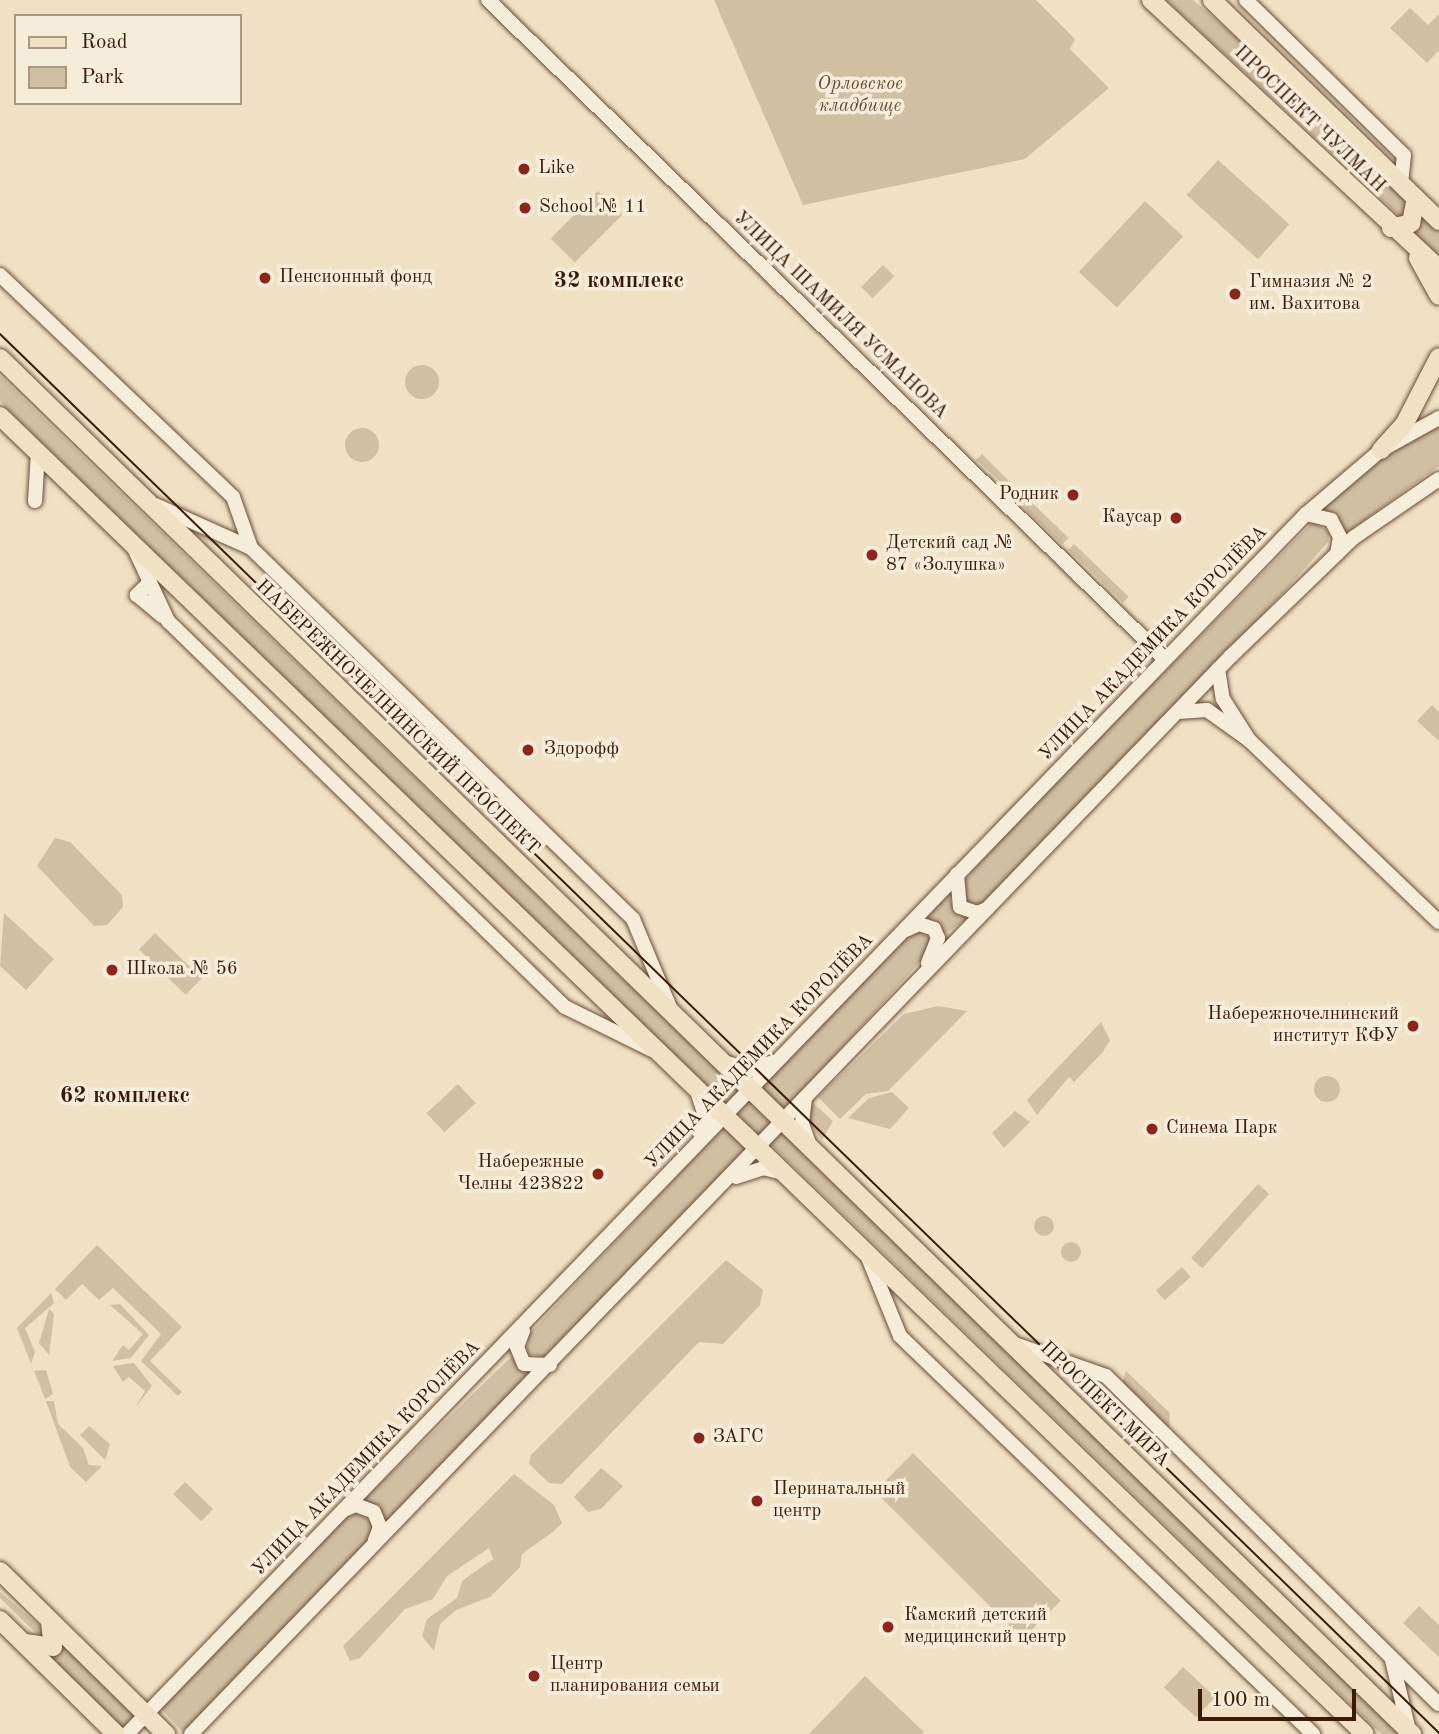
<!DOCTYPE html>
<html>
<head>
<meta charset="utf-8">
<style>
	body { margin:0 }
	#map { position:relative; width:1439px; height:1734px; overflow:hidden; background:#f0e1c4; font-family:"Old Standard TT",serif }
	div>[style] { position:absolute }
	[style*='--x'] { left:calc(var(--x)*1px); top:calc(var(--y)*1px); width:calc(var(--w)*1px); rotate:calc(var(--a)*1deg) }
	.green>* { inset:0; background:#d1bfa4; transform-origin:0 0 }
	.round { border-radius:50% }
	.roads { filter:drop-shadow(0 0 2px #684c37) drop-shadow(0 0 2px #684c37) }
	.minor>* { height:14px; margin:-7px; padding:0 7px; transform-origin:7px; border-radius:7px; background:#f5ecd9 }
	.major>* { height:18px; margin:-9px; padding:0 9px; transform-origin:9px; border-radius:9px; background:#f0e1c4 }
	.tram>* { height:2px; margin:-1px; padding:0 1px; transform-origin:1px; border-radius:1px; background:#3a1b08 }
	.dots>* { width:19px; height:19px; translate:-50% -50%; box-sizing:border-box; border:4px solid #f5ecd9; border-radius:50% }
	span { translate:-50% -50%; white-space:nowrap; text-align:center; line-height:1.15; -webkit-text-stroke:7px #f5ecd9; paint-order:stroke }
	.park-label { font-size:19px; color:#674c37; font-style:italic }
	.street-label { font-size:19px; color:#3a1b08 }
	.poi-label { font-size:19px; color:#3a1b08 }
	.left { translate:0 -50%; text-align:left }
	.right { translate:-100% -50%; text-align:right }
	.quarter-label { font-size:23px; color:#3a1b08; font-weight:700 }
	.legend { position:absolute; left:14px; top:14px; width:228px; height:91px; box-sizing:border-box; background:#f5ecd9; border:2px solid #aa9885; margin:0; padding:9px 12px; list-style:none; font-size:21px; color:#3a1b08 }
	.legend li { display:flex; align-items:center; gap:14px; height:35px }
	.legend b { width:35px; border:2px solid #aa9885 }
	.scale { position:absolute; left:1198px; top:1689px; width:158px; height:32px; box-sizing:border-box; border:4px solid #3a1b08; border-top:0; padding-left:9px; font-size:21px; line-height:24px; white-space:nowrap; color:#3a1b08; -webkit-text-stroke:5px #f5ecd9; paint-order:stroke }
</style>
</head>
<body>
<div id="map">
	<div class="green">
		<i style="clip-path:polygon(714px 0,1036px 0,1075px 39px,1070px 49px,1109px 88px,1025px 159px,803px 205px)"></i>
		<i style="clip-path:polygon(1166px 0,1193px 0,1264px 61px,1410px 202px,1403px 219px)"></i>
		<i style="clip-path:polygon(1410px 8px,1428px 25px,1439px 14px,1439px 50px,1427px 63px,1390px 28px)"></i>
		<i style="left:1218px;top:160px;width:96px;height:47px;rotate:42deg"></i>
		<i style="left:598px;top:191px;width:34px;height:67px;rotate:45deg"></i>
		<i style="left:1145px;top:201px;width:52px;height:97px;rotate:43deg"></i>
		<i style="clip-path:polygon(1425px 218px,1439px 226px,1439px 256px,1410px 230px)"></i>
		<i style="left:883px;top:265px;width:16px;height:31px;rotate:45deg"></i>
		<i class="round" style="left:405px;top:365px;width:34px;height:34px"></i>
		<i style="clip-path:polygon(0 376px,740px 1092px,727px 1105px,7px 409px,0 401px)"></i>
		<i style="clip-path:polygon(1439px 423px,1439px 466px,1344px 535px,1338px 517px,1319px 508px,1354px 474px)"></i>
		<i class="round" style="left:345px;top:428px;width:34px;height:34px"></i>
		<i style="clip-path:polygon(982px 454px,1018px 490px,1014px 494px,976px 460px)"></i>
		<i style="left:1024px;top:495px;width:62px;height:9px;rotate:44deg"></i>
		<i style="clip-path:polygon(1314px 521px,1329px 532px,1328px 542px,1283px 593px,981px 906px,966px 904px,961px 885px,995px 843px)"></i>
		<i style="left:1074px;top:544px;width:76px;height:8px;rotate:44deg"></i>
		<i style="clip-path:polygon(1432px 705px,1439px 712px,1439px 741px,1417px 721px)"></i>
		<i style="clip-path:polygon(55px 838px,70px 842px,122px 895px,123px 907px,107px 925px,94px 926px,37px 866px)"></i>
		<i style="clip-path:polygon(946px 892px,956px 910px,970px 917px,943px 935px,925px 916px)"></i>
		<i style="clip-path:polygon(4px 913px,54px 959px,26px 990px,0 966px)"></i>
		<i style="clip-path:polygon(921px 931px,930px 940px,929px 952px,785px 1110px,761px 1088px,908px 934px)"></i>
		<i style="left:155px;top:933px;width:65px;height:23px;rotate:44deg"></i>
		<i style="clip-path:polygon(938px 1006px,967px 1011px,888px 1091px,866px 1094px,840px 1119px,818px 1097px,904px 1014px)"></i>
		<i style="clip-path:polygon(1101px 1022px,1110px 1040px,1102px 1053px,1074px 1082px,1069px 1077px,1037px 1115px,1027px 1100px)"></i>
		<i class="round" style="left:1314px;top:1076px;width:26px;height:26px"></i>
		<i style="left:458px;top:1084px;width:26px;height:43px;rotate:47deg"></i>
		<i style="clip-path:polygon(892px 1092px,909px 1108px,890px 1129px,848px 1118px,869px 1098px)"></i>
		<i style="left:749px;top:1101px;width:31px;height:17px;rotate:45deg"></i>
		<i style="clip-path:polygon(812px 1102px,833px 1121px,822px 1140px,808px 1122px)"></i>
		<i style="clip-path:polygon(1015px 1111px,1030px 1122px,1004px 1148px,992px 1133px)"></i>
		<i style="clip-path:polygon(725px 1125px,749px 1148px,544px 1357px,527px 1354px,528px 1335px)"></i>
		<i style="left:781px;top:1132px;width:865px;height:16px;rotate:44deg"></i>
		<i style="left:1258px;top:1184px;width:15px;height:100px;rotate:42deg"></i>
		<i class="round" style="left:1034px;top:1216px;width:20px;height:20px"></i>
		<i class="round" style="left:1061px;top:1242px;width:20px;height:20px"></i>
		<i style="clip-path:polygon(97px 1245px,182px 1327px,150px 1361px,182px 1392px,178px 1396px,141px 1361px,161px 1334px,113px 1288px,99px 1300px,82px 1284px,66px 1300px,55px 1289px)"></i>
		<i style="clip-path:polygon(726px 1260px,763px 1290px,760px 1305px,723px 1344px,699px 1342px,562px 1484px,549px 1483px,529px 1464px,531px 1455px)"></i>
		<i style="left:1182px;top:1267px;width:13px;height:35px;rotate:48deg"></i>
		<i style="clip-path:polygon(51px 1293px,54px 1303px,25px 1328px,35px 1352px,31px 1364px,17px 1328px)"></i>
		<i style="clip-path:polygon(120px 1304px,149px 1335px,131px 1358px,112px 1361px,123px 1345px,129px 1350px,143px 1334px,110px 1305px)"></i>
		<i style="clip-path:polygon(49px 1309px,54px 1314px,49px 1355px,39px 1343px)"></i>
		<i style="clip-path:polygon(512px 1356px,531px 1375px,385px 1524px,377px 1506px,363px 1500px)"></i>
		<i style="clip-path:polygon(134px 1363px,152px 1386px,135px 1408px,145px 1391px,129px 1377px,123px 1382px,113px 1366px)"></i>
		<i style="clip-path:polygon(46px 1370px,53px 1394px,45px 1399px,34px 1371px)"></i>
		<i style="clip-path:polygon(1126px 1371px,1170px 1413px,1169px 1431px,1122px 1384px)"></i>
		<i style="clip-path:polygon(46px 1401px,54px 1401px,58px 1424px,83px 1448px,89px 1465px,102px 1466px,86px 1482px,70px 1467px)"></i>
		<i style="clip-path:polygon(89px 1426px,110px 1444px,105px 1460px,80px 1435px)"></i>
		<i style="left:913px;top:1453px;width:209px;height:54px;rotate:45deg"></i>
		<i style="clip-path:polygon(601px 1468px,623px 1486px,601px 1509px,588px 1512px,574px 1497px)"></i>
		<i style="clip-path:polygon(514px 1474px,554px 1505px,562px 1523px,554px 1531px,522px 1554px,520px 1567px,490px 1597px,456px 1610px,440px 1624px,434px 1651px,422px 1636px,427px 1619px,457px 1598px,462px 1581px,493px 1559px,489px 1548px,447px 1576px,433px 1599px,405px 1609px,360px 1658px,350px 1661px,343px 1646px)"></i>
		<i style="left:185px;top:1482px;width:39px;height:17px;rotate:44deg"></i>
		<i style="clip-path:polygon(358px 1512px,373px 1524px,371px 1539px,183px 1732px,159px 1707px,347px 1514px)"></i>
		<i style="clip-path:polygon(0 1592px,47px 1632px,42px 1639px,0 1598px)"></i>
		<i style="clip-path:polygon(1419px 1606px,1439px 1625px,1439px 1657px,1403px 1623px)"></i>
		<i style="left:60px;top:1641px;width:106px;height:19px;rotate:44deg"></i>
		<i style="left:1183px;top:1667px;width:44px;height:28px;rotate:43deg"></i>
		<i style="clip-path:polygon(865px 1676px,924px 1732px,922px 1734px,809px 1734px)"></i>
	</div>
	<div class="roads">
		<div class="minor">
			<i style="--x:488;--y:0;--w:945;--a:44.23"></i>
			<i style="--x:1246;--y:0;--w:221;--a:44.5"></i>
			<i style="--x:1404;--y:155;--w:27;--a:96"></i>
			<i style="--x:0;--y:275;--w:322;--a:43.6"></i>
			<i style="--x:233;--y:497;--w:54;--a:70.6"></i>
			<i style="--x:35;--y:501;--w:49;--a:-86.5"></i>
			<i style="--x:155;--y:505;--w:105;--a:24.1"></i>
			<i style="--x:251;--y:548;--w:533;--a:44.16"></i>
			<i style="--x:633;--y:919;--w:99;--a:67.3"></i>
			<i style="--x:1306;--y:514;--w:26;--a:13"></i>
			<i style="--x:1331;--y:520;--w:19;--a:62"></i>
			<i style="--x:1340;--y:537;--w:17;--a:100"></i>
			<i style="--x:134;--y:548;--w:81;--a:65"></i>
			<i style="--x:168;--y:621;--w:554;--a:44.2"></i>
			<i style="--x:565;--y:1007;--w:97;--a:26.3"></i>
			<i style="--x:148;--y:584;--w:16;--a:135"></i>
			<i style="--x:137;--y:595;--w:33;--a:40"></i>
			<i style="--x:1218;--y:669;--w:30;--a:81"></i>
			<i style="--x:1223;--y:699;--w:49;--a:57.6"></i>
			<i style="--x:1178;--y:712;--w:29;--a:-4"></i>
			<i style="--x:1207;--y:710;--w:52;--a:35.5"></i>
			<i style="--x:1249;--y:740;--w:263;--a:43.8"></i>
			<i style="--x:957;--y:874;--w:33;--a:85"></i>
			<i style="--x:960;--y:907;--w:18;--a:19"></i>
			<i style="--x:977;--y:913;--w:11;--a:-22"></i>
			<i style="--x:906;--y:930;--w:14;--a:-25"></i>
			<i style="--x:919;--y:924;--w:16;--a:18"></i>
			<i style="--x:934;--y:929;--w:10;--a:66"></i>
			<i style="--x:938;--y:938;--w:27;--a:112"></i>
			<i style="--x:727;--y:1063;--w:23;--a:18"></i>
			<i style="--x:749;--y:1070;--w:26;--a:-18"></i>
			<i style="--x:697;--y:1091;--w:28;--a:72"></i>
			<i style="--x:706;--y:1118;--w:21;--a:104"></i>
			<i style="--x:805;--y:1098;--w:26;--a:97"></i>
			<i style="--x:802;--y:1124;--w:23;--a:70"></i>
			<i style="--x:736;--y:1177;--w:28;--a:-18"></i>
			<i style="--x:763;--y:1168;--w:21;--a:14"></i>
			<i style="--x:867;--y:1255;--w:87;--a:67.8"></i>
			<i style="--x:900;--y:1336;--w:574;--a:43.94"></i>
			<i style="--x:523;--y:1331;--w:17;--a:111"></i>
			<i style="--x:517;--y:1347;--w:18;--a:68"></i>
			<i style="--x:524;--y:1364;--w:26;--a:2"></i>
			<i style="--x:1015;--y:1344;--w:96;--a:19.4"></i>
			<i style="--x:1106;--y:1376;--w:467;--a:44.6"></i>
			<i style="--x:344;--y:1510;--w:13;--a:-23"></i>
			<i style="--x:356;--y:1505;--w:19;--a:21"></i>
			<i style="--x:374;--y:1512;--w:16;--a:68"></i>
			<i style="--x:380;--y:1527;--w:14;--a:111"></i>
			<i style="--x:1392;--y:1660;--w:73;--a:76.5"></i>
			<i style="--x:127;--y:1734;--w:1697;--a:-45.98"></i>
			<i style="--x:1306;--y:514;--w:99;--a:-40.5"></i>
			<i style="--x:1381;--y:450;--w:66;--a:-28.9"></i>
			<i style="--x:191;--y:1734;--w:1498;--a:-46.03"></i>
			<i style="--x:1231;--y:656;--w:170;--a:-44"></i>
			<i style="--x:1353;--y:538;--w:104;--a:-34.5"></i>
		</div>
		<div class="major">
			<i style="--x:1151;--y:0;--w:394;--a:43"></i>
			<i style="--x:1212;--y:0;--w:317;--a:44.2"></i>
			<i style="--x:1391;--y:228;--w:21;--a:-14"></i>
			<i style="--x:1411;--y:223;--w:25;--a:-79"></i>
			<i style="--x:1418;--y:258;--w:43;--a:61.1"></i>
			<i style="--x:0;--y:358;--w:1972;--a:44.26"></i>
			<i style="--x:0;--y:416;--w:1897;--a:44"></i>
			<i style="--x:1381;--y:450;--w:36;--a:-48"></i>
			<i style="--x:1405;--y:423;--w:74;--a:-62.7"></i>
			<i style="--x:0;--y:1571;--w:233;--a:44.5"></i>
			<i style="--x:0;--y:1620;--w:163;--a:44.5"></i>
			<i style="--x:25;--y:1643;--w:28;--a:8"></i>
			<i style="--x:53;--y:1647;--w:25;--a:-97"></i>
		</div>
	</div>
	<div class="tram">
		<i style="--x:0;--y:334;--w:2007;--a:44.19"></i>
	</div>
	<div class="dots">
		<i style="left:524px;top:169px;background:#8f2418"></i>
		<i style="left:525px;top:208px;background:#8f2418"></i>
		<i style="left:265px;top:278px;background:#8f2418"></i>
		<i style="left:1235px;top:294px;background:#8f2418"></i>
		<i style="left:1073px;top:495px;background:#8f2418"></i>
		<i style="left:1176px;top:518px;background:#8f2418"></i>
		<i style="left:872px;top:555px;background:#8f2418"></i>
		<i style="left:528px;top:750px;background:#8f2418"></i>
		<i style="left:112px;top:970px;background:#8f2418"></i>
		<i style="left:1413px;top:1026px;background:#8f2418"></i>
		<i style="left:1152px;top:1129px;background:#8f2418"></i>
		<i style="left:598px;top:1174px;background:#8f2418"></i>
		<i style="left:699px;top:1438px;background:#8f2418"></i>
		<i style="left:757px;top:1501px;background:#8f2418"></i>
		<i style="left:888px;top:1627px;background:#8f2418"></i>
		<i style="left:534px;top:1676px;background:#8f2418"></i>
	</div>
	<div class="park-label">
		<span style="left:860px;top:96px">Орловское<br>кладбище</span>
	</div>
	<div class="street-label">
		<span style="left:1309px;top:120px;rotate:44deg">ПРОСПЕКТ ЧУЛМАН</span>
		<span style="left:840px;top:316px;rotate:44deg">УЛИЦА ШАМИЛЯ УСМАНОВА</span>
		<span style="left:1154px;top:644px;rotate:-46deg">УЛИЦА АКАДЕМИКА КОРОЛЁВА</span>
		<span style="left:397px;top:718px;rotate:44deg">НАБЕРЕЖНОЧЕЛНИНСКИЙ ПРОСПЕКТ</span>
		<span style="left:760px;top:1052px;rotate:-46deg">УЛИЦА АКАДЕМИКА КОРОЛЁВА</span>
		<span style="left:1104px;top:1405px;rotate:44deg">ПРОСПЕКТ МИРА</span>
		<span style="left:367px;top:1459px;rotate:-46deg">УЛИЦА АКАДЕМИКА КОРОЛЁВА</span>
	</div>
	<div class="poi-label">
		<span class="left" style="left:538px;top:169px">Like</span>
		<span class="left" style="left:539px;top:208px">School № 11</span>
		<span class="left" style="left:279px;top:278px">Пенсионный фонд</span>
		<span class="left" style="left:1249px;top:294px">Гимназия № 2<br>им. Вахитова</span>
		<span class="right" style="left:1059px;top:495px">Родник</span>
		<span class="right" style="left:1162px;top:518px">Каусар</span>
		<span class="left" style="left:886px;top:555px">Детский сад №<br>87 «Золушка»</span>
		<span class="left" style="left:544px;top:750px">Здорофф</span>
		<span class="left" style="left:126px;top:970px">Школа № 56</span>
		<span class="right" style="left:1399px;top:1026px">Набережночелнинский<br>институт КФУ</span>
		<span class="left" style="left:1166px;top:1129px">Синема Парк</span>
		<span class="right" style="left:584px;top:1174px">Набережные<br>Челны 423822</span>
		<span class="left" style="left:713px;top:1438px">ЗАГС</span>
		<span class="left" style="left:773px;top:1501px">Перинатальный<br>центр</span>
		<span class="left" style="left:904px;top:1627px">Камский детский<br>медицинский центр</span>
		<span class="left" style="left:550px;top:1676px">Центр<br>планирования семьи</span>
	</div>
	<div class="quarter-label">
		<span style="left:619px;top:281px">32 комплекс</span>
		<span style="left:125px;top:1096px">62 комплекс</span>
	</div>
	<ul class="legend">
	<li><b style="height:9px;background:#f0e1c4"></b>Road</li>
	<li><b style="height:19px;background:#d1bfa4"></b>Park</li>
	</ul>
	<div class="scale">100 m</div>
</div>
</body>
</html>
